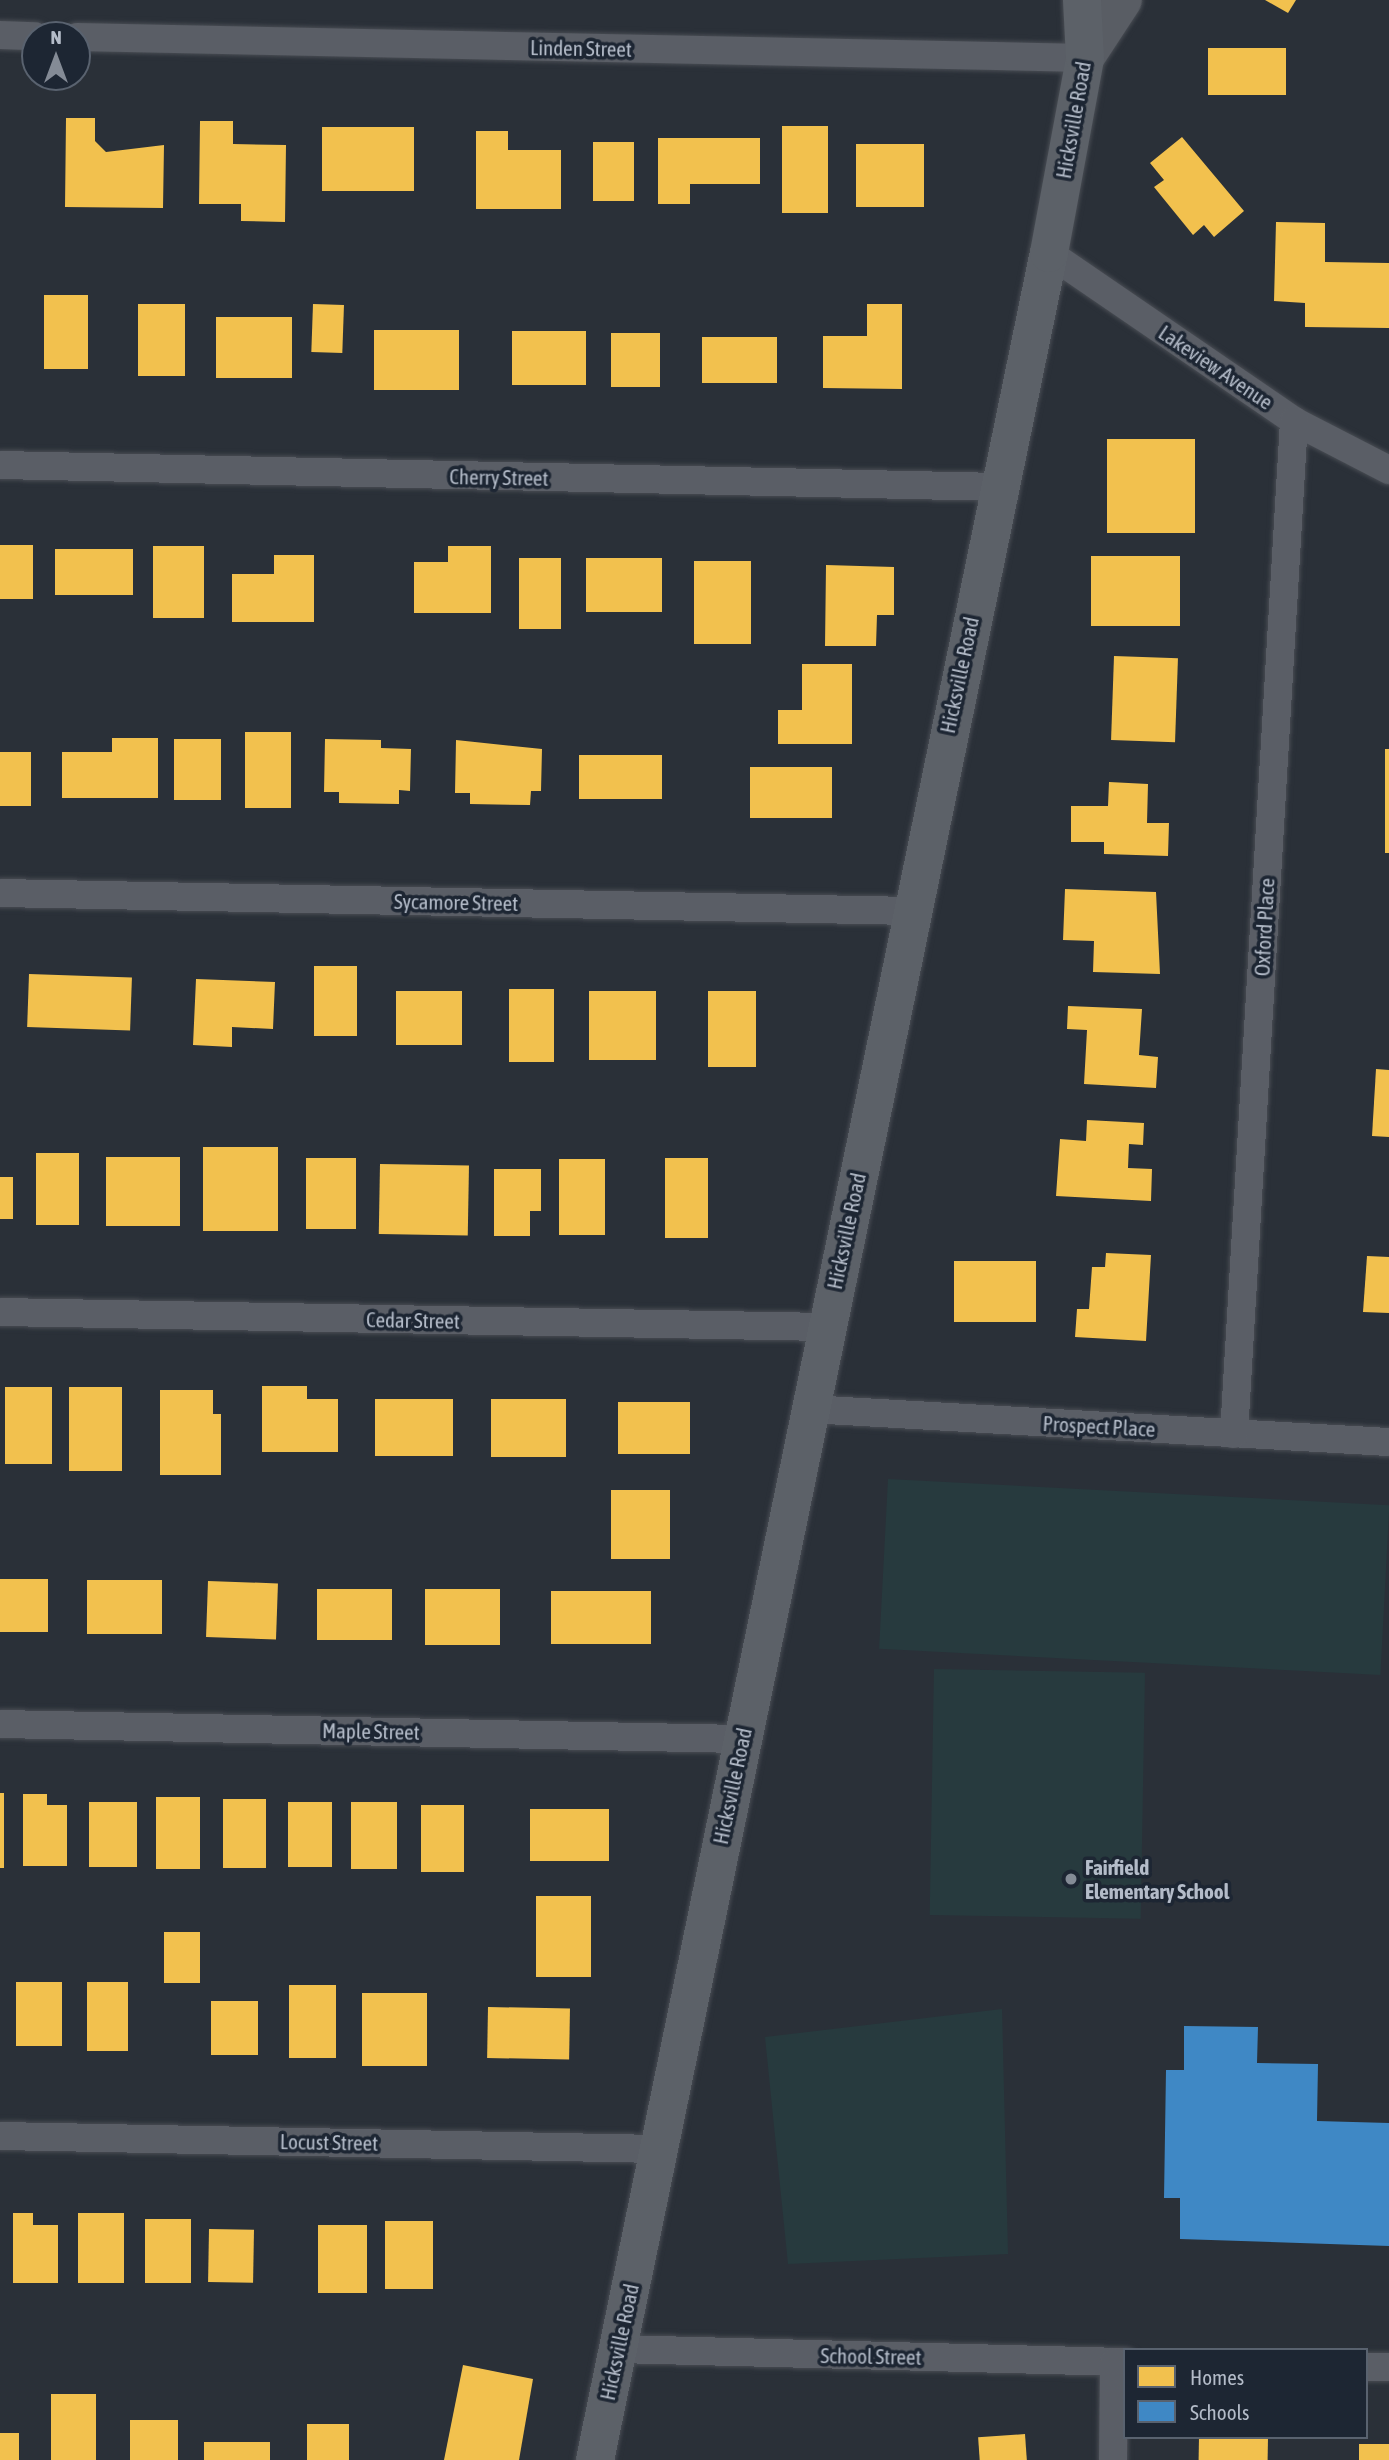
<!DOCTYPE html>
<html>
<head>
<meta charset="utf-8">
<style>
	body { margin:0 }
	#map { position:relative; width:1389px; height:2460px; overflow:hidden; background:#2a3038; font-family:"Asap Condensed",sans-serif }
	div>[style] { position:absolute }
	[style*='--x'] { left:calc(var(--x)*1px); top:calc(var(--y)*1px); width:calc(var(--w)*1px); rotate:calc(var(--a)*1deg) }
	.green>* { inset:0; background:#273a3e; transform-origin:0 0 }
	.homes>* { inset:0; background:#f2c14e; transform-origin:0 0 }
	.schools>* { inset:0; background:#3f88c5 }
	.roads { filter:drop-shadow(0 0 2px #484c53) drop-shadow(0 0 2px #484c53) }
	.street>* { height:28px; margin:-14px; padding:0 14px; transform-origin:14px; border-radius:14px; background:#5a5e66 }
	.secondary>* { height:38px; margin:-19px; padding:0 19px; transform-origin:19px; border-radius:19px; background:#595d64 }
	.primary>* { height:38px; margin:-19px; padding:0 19px; transform-origin:19px; border-radius:19px; background:#5c6168 }
	.dots>* { width:19px; height:19px; translate:-50% -50%; box-sizing:border-box; border:4px solid #1d2633; border-radius:50% }
	span { translate:-50% -50%; white-space:nowrap; text-align:center; line-height:1.15; -webkit-text-stroke:7px #1d2633; paint-order:stroke }
	.street-label { font-size:21px; color:#b4bcc9 }
	.poi-label { font-size:21px; color:#b4bcc9; font-weight:700 }
	.left { translate:0 -50%; text-align:left }
	.legend { position:absolute; left:1123px; top:2348px; width:245px; height:91px; box-sizing:border-box; background:#1d2633; border:2px solid #59626f; margin:0; padding:9px 12px; list-style:none; font-size:21px; color:#b4bcc9 }
	.legend li { display:flex; align-items:center; gap:14px; height:35px }
	.legend b { width:35px; border:2px solid #59626f }
	.north { position:absolute; left:21px; top:21px; width:70px; height:70px; box-sizing:border-box; background:#1d2633; border:2px solid #59626f; border-radius:50%; rotate:0deg; font-size:19px; font-weight:700; line-height:28px; text-align:center; color:#b4bcc9 }
	.north::after { content:''; display:block; margin:auto; width:24px; height:32px; background:#848b96; clip-path:polygon(50% 0,100% 100%,50% 72%,0 100%) }
</style>
</head>
<body>
<div id="map">
	<div class="green">
		<i style="left:888px;top:1479px;width:502px;height:170px;rotate:3deg"></i>
		<i style="left:934px;top:1669px;width:211px;height:246px;rotate:1deg"></i>
		<i style="clip-path:polygon(1002px 2009px,1008px 2254px,788px 2264px,765px 2037px)"></i>
	</div>
	<div class="homes">
		<i style="clip-path:polygon(1265px 0,1296px 0,1288px 13px)"></i>
		<i style="left:1208px;top:48px;width:78px;height:47px"></i>
		<i style="clip-path:polygon(66px 118px,95px 118px,95px 141px,106px 152px,164px 145px,163px 208px,65px 207px)"></i>
		<i style="clip-path:polygon(200px 121px,233px 121px,233px 144px,286px 145px,285px 222px,241px 221px,241px 204px,199px 204px)"></i>
		<i style="left:782px;top:126px;width:46px;height:87px"></i>
		<i style="left:322px;top:127px;width:92px;height:64px"></i>
		<i style="clip-path:polygon(476px 131px,508px 131px,508px 150px,561px 150px,561px 209px,476px 209px)"></i>
		<i style="clip-path:polygon(1182px 137px,1244px 211px,1214px 237px,1204px 225px,1193px 235px,1154px 187px,1164px 180px,1150px 163px)"></i>
		<i style="clip-path:polygon(658px 138px,760px 138px,760px 184px,690px 184px,690px 204px,658px 204px)"></i>
		<i style="left:593px;top:142px;width:41px;height:59px"></i>
		<i style="left:856px;top:144px;width:68px;height:63px"></i>
		<i style="clip-path:polygon(1276px 222px,1325px 223px,1325px 262px,1389px 263px,1389px 328px,1305px 327px,1305px 303px,1274px 301px)"></i>
		<i style="left:44px;top:295px;width:44px;height:74px"></i>
		<i style="left:138px;top:304px;width:47px;height:72px"></i>
		<i style="left:313px;top:304px;width:31px;height:48px;rotate:2deg"></i>
		<i style="clip-path:polygon(867px 304px,902px 304px,902px 389px,823px 388px,823px 336px,867px 336px)"></i>
		<i style="left:216px;top:317px;width:76px;height:61px"></i>
		<i style="left:374px;top:330px;width:85px;height:60px"></i>
		<i style="left:512px;top:331px;width:74px;height:54px"></i>
		<i style="left:611px;top:333px;width:49px;height:54px"></i>
		<i style="left:702px;top:337px;width:75px;height:46px"></i>
		<i style="left:1107px;top:439px;width:88px;height:94px"></i>
		<i style="left:0;top:545px;width:33px;height:54px"></i>
		<i style="left:153px;top:546px;width:51px;height:72px"></i>
		<i style="clip-path:polygon(448px 546px,491px 546px,491px 613px,414px 613px,414px 562px,448px 562px)"></i>
		<i style="left:55px;top:549px;width:78px;height:46px"></i>
		<i style="clip-path:polygon(274px 555px,314px 555px,314px 622px,232px 622px,232px 574px,274px 574px)"></i>
		<i style="left:1091px;top:556px;width:89px;height:70px"></i>
		<i style="left:519px;top:558px;width:42px;height:71px"></i>
		<i style="left:586px;top:558px;width:76px;height:54px"></i>
		<i style="left:694px;top:561px;width:57px;height:83px"></i>
		<i style="clip-path:polygon(826px 565px,894px 567px,894px 615px,877px 615px,876px 646px,825px 646px)"></i>
		<i style="left:1114px;top:656px;width:64px;height:84px;rotate:2deg"></i>
		<i style="clip-path:polygon(802px 664px,852px 664px,852px 744px,778px 744px,778px 710px,802px 710px)"></i>
		<i style="left:245px;top:732px;width:46px;height:76px"></i>
		<i style="clip-path:polygon(112px 738px,158px 738px,158px 798px,62px 798px,62px 752px,112px 752px)"></i>
		<i style="left:174px;top:739px;width:47px;height:61px"></i>
		<i style="clip-path:polygon(325px 739px,381px 740px,381px 748px,411px 749px,410px 791px,399px 790px,399px 804px,339px 803px,339px 792px,324px 792px)"></i>
		<i style="clip-path:polygon(456px 740px,542px 749px,541px 791px,531px 791px,530px 805px,470px 804px,470px 793px,455px 793px)"></i>
		<i style="left:1385px;top:749px;width:4px;height:104px"></i>
		<i style="left:0;top:752px;width:31px;height:54px"></i>
		<i style="left:579px;top:755px;width:83px;height:44px"></i>
		<i style="left:750px;top:767px;width:82px;height:51px"></i>
		<i style="clip-path:polygon(1109px 782px,1148px 784px,1147px 823px,1169px 823px,1168px 856px,1104px 854px,1104px 842px,1071px 842px,1071px 806px,1108px 806px)"></i>
		<i style="clip-path:polygon(1065px 889px,1156px 892px,1160px 974px,1093px 972px,1094px 941px,1063px 940px)"></i>
		<i style="left:314px;top:966px;width:43px;height:70px"></i>
		<i style="left:29px;top:974px;width:103px;height:53px;rotate:2deg"></i>
		<i style="clip-path:polygon(196px 979px,275px 982px,273px 1029px,232px 1027px,232px 1047px,193px 1045px)"></i>
		<i style="left:509px;top:989px;width:45px;height:73px"></i>
		<i style="left:396px;top:991px;width:66px;height:54px"></i>
		<i style="left:589px;top:991px;width:67px;height:69px"></i>
		<i style="left:708px;top:991px;width:48px;height:76px"></i>
		<i style="clip-path:polygon(1068px 1006px,1142px 1009px,1139px 1055px,1158px 1057px,1156px 1088px,1084px 1084px,1087px 1030px,1067px 1029px)"></i>
		<i style="clip-path:polygon(1376px 1069px,1389px 1070px,1389px 1137px,1372px 1136px)"></i>
		<i style="clip-path:polygon(1087px 1120px,1144px 1123px,1143px 1145px,1129px 1144px,1128px 1168px,1152px 1169px,1151px 1201px,1056px 1196px,1060px 1139px,1086px 1141px)"></i>
		<i style="left:203px;top:1147px;width:75px;height:84px"></i>
		<i style="left:36px;top:1153px;width:43px;height:72px"></i>
		<i style="left:106px;top:1157px;width:74px;height:69px"></i>
		<i style="left:306px;top:1158px;width:50px;height:71px"></i>
		<i style="left:665px;top:1158px;width:43px;height:80px"></i>
		<i style="left:559px;top:1159px;width:46px;height:76px"></i>
		<i style="left:380px;top:1164px;width:89px;height:70px;rotate:1deg"></i>
		<i style="clip-path:polygon(494px 1169px,541px 1169px,541px 1211px,530px 1211px,530px 1236px,494px 1236px)"></i>
		<i style="left:0;top:1177px;width:13px;height:42px"></i>
		<i style="clip-path:polygon(1106px 1253px,1151px 1255px,1146px 1341px,1075px 1337px,1077px 1309px,1089px 1309px,1092px 1267px,1105px 1267px)"></i>
		<i style="clip-path:polygon(1367px 1256px,1389px 1257px,1389px 1313px,1363px 1312px)"></i>
		<i style="left:954px;top:1261px;width:82px;height:61px"></i>
		<i style="clip-path:polygon(262px 1386px,307px 1386px,307px 1399px,338px 1399px,338px 1452px,262px 1452px)"></i>
		<i style="left:5px;top:1387px;width:47px;height:77px"></i>
		<i style="left:69px;top:1387px;width:53px;height:84px"></i>
		<i style="clip-path:polygon(160px 1390px,213px 1390px,213px 1414px,221px 1414px,221px 1475px,160px 1475px)"></i>
		<i style="left:375px;top:1399px;width:78px;height:57px"></i>
		<i style="left:491px;top:1399px;width:75px;height:58px"></i>
		<i style="left:618px;top:1402px;width:72px;height:52px"></i>
		<i style="left:611px;top:1490px;width:59px;height:69px"></i>
		<i style="left:0;top:1579px;width:48px;height:53px"></i>
		<i style="left:87px;top:1580px;width:75px;height:54px"></i>
		<i style="left:208px;top:1581px;width:70px;height:56px;rotate:2deg"></i>
		<i style="left:317px;top:1589px;width:75px;height:51px"></i>
		<i style="left:425px;top:1589px;width:75px;height:56px"></i>
		<i style="left:551px;top:1591px;width:100px;height:53px"></i>
		<i style="left:0;top:1793px;width:4px;height:75px"></i>
		<i style="clip-path:polygon(23px 1794px,47px 1794px,47px 1805px,67px 1805px,67px 1866px,23px 1866px)"></i>
		<i style="left:156px;top:1797px;width:44px;height:72px"></i>
		<i style="left:223px;top:1799px;width:43px;height:69px"></i>
		<i style="left:89px;top:1802px;width:48px;height:65px"></i>
		<i style="left:288px;top:1802px;width:44px;height:65px"></i>
		<i style="left:351px;top:1802px;width:46px;height:67px"></i>
		<i style="left:421px;top:1805px;width:43px;height:67px"></i>
		<i style="left:530px;top:1809px;width:79px;height:52px"></i>
		<i style="left:536px;top:1896px;width:55px;height:81px"></i>
		<i style="left:164px;top:1932px;width:36px;height:51px"></i>
		<i style="left:16px;top:1982px;width:46px;height:64px"></i>
		<i style="left:87px;top:1982px;width:41px;height:69px"></i>
		<i style="left:289px;top:1985px;width:47px;height:73px"></i>
		<i style="left:362px;top:1993px;width:65px;height:73px"></i>
		<i style="left:211px;top:2001px;width:47px;height:54px"></i>
		<i style="left:488px;top:2007px;width:82px;height:51px;rotate:1deg"></i>
		<i style="clip-path:polygon(13px 2213px,33px 2213px,33px 2225px,58px 2225px,58px 2283px,13px 2283px)"></i>
		<i style="left:78px;top:2213px;width:46px;height:70px"></i>
		<i style="left:145px;top:2219px;width:46px;height:64px"></i>
		<i style="left:385px;top:2221px;width:48px;height:68px"></i>
		<i style="left:318px;top:2225px;width:49px;height:68px"></i>
		<i style="left:209px;top:2229px;width:45px;height:53px;rotate:1deg"></i>
		<i style="clip-path:polygon(463px 2365px,533px 2379px,519px 2460px,444px 2460px)"></i>
		<i style="left:51px;top:2394px;width:45px;height:66px"></i>
		<i style="left:130px;top:2420px;width:48px;height:40px"></i>
		<i style="left:307px;top:2424px;width:42px;height:36px"></i>
		<i style="left:0;top:2433px;width:19px;height:27px"></i>
		<i style="left:1025px;top:2434px;width:26px;height:47px;rotate:86deg"></i>
		<i style="left:1199px;top:2437px;width:69px;height:23px;rotate:1deg"></i>
		<i style="left:204px;top:2442px;width:66px;height:18px"></i>
		<i style="left:1359px;top:2444px;width:30px;height:16px"></i>
	</div>
	<div class="schools">
		<i style="clip-path:polygon(1184px 2026px,1258px 2027px,1257px 2063px,1318px 2064px,1317px 2121px,1389px 2123px,1389px 2246px,1180px 2239px,1180px 2198px,1164px 2198px,1166px 2070px,1184px 2070px)"></i>
	</div>
	<div class="roads">
		<div class="street">
			<i style="--x:0;--y:35;--w:35;--a:2"></i>
			<i style="--x:77;--y:37;--w:1008;--a:1.19"></i>
			<i style="--x:1049;--y:253;--w:297;--a:34.4"></i>
			<i style="--x:1294;--y:421;--w:107;--a:27.3"></i>
			<i style="--x:0;--y:465;--w:997;--a:1.26"></i>
			<i style="--x:0;--y:893;--w:911;--a:1.13"></i>
			<i style="--x:0;--y:1312;--w:826;--a:1.04"></i>
			<i style="--x:809;--y:1409;--w:581;--a:3.26"></i>
			<i style="--x:1234;--y:1434;--w:1015;--a:-86.61"></i>
			<i style="--x:0;--y:1724;--w:742;--a:1.16"></i>
			<i style="--x:0;--y:2136;--w:658;--a:1.13"></i>
			<i style="--x:617;--y:2349;--w:508;--a:1.47"></i>
			<i style="--x:1366;--y:2367;--w:23;--a:0"></i>
			<i style="--x:1113;--y:2460;--w:98;--a:-89.4"></i>
		</div>
		<div class="secondary">
			<i style="--x:1085;--y:58;--w:69;--a:-56.8"></i>
		</div>
		<div class="primary">
			<i style="--x:595;--y:2460;--w:2253;--a:-78.38"></i>
			<i style="--x:1049;--y:253;--w:198;--a:-79.5"></i>
			<i style="--x:1085;--y:58;--w:58;--a:-93"></i>
		</div>
	</div>
	<div class="dots">
		<i style="left:1071px;top:1879px;background:#848b96"></i>
	</div>
	<div class="street-label">
		<span style="left:581px;top:48px;rotate:1deg">Linden Street</span>
		<span style="left:1073px;top:120px;rotate:-80deg">Hicksville Road</span>
		<span style="left:1216px;top:367px;rotate:34deg">Lakeview Avenue</span>
		<span style="left:499px;top:477px;rotate:1deg">Cherry Street</span>
		<span style="left:959px;top:675px;rotate:-78deg">Hicksville Road</span>
		<span style="left:456px;top:902px;rotate:1deg">Sycamore Street</span>
		<span style="left:1264px;top:927px;rotate:-87deg">Oxford Place</span>
		<span style="left:846px;top:1231px;rotate:-78deg">Hicksville Road</span>
		<span style="left:413px;top:1320px;rotate:1deg">Cedar Street</span>
		<span style="left:1099px;top:1426px;rotate:3deg">Prospect Place</span>
		<span style="left:371px;top:1731px;rotate:1deg">Maple Street</span>
		<span style="left:732px;top:1786px;rotate:-78deg">Hicksville Road</span>
		<span style="left:329px;top:2142px;rotate:1deg">Locust Street</span>
		<span style="left:619px;top:2342px;rotate:-78deg">Hicksville Road</span>
		<span style="left:871px;top:2356px;rotate:1deg">School Street</span>
	</div>
	<div class="poi-label">
		<span class="left" style="left:1085px;top:1879px">Fairfield<br>Elementary School</span>
	</div>
	<ul class="legend">
	<li><b style="height:19px;background:#f2c14e"></b>Homes</li>
	<li><b style="height:19px;background:#3f88c5"></b>Schools</li>
	</ul>
	<div class="north">N</div>
</div>
</body>
</html>
